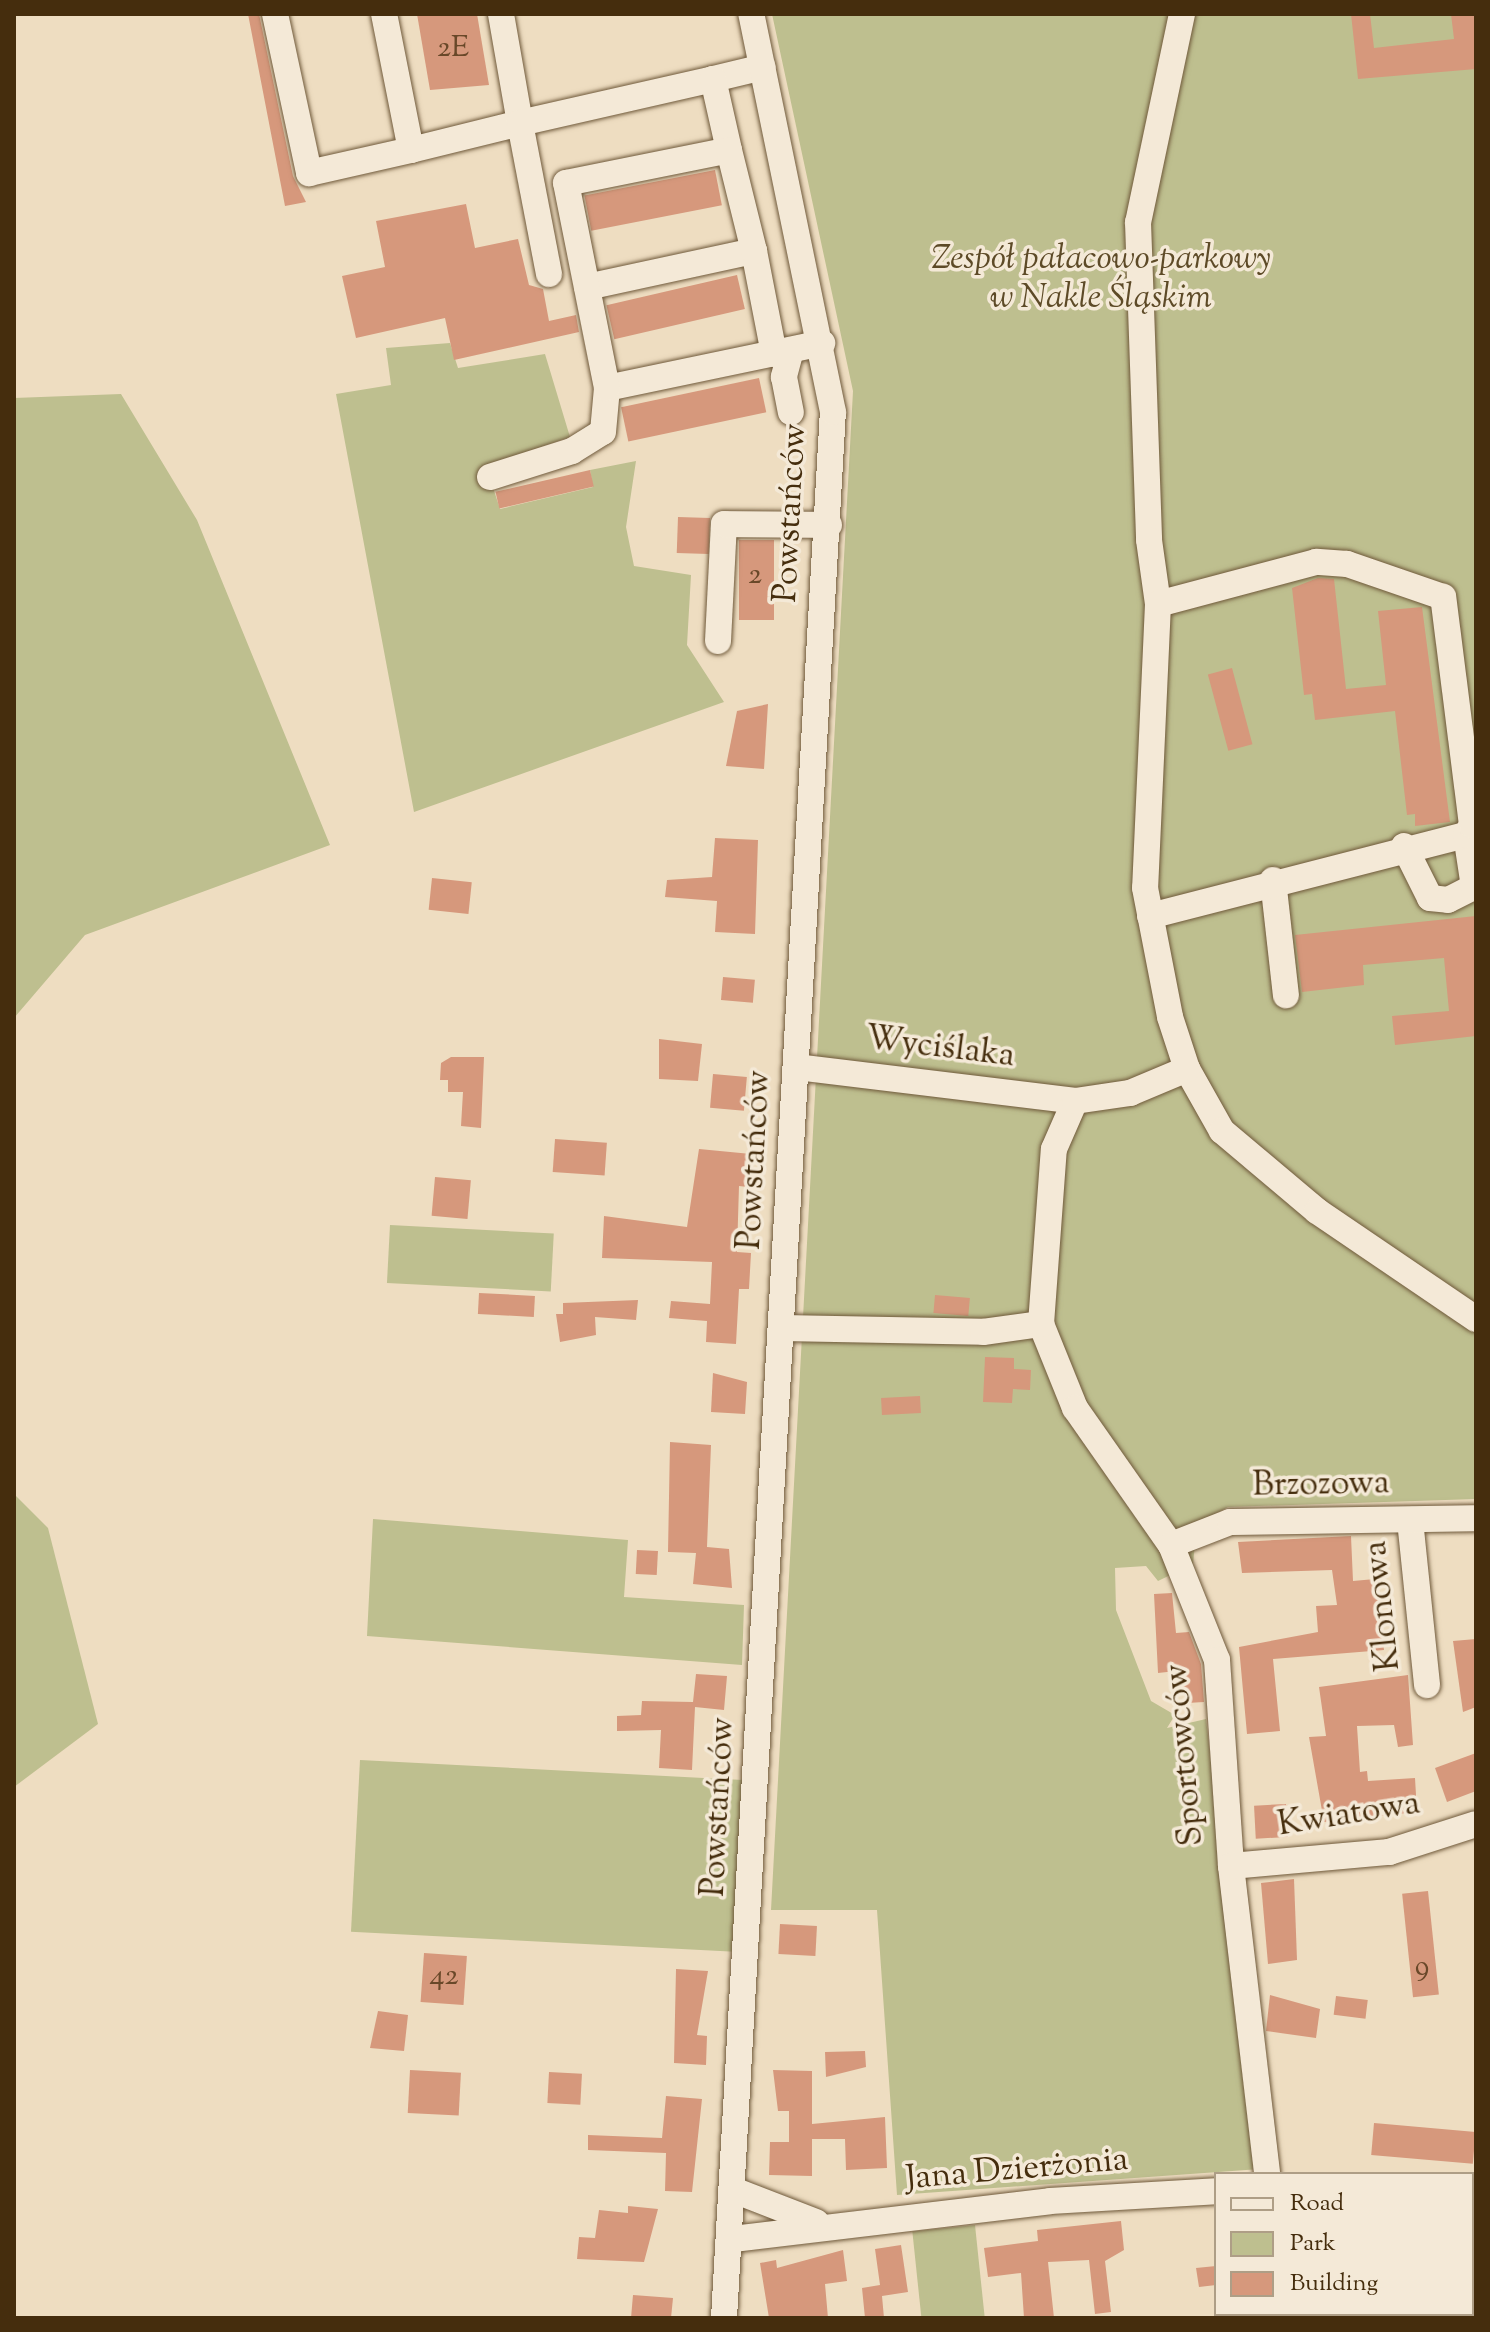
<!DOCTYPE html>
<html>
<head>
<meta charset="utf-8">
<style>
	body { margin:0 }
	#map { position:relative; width:1490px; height:2332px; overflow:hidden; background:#eeddc1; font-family:"Sorts Mill Goudy",serif }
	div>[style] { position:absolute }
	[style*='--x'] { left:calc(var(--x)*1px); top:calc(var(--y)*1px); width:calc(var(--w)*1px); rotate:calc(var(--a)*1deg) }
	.green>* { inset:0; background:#bebf8f; transform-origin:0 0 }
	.building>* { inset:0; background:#d6987c; transform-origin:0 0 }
	.roads { filter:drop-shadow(0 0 2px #6f593a) drop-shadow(0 0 2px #6f593a) }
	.minor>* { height:26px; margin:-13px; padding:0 13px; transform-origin:13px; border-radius:13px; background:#f4e9d7 }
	span { translate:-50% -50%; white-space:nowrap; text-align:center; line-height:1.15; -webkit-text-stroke:7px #f4e9d7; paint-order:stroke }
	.number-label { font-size:30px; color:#694829 }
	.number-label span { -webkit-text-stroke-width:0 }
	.park-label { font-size:34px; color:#5d4a27; font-style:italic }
	.street-label { font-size:34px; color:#452d0d }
	.frame { position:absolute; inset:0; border:16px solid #452d0d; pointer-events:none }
	.legend { position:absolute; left:1214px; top:2172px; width:260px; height:144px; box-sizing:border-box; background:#f4e9d7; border:2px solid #ae9e86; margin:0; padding:10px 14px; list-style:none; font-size:24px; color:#452d0d }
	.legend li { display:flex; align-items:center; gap:16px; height:40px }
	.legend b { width:40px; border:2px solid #ae9e86 }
</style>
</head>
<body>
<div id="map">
	<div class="green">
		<i style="clip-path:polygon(772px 14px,1476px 14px,1476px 1499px,1228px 1507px,1197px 1524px,1193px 1564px,1158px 1581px,1146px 1566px,1115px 1568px,1116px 1610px,1151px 1701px,1175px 1715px,1167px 1728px,1206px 1719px,1260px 2169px,897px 2195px,877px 1910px,771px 1910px,853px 391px)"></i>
		<i style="clip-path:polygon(450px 343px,458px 368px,545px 354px,570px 437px,486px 466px,500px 509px,593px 487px,590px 470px,636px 461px,626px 527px,634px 566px,691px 575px,687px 645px,724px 702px,414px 812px,336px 394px,391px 385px,386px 348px)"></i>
		<i style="clip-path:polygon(121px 394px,197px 520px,330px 845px,85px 935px,14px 1018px,14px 398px)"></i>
		<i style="left:390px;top:1225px;width:164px;height:58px;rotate:3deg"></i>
		<i style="clip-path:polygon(14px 1494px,48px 1528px,98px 1724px,14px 1787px)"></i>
		<i style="clip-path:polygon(373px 1519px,628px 1540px,624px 1597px,744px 1605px,742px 1665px,367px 1636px)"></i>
		<i style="left:360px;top:1760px;width:384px;height:172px;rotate:3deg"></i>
		<i style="left:975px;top:2225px;width:94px;height:63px;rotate:84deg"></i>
	</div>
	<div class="building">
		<i style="clip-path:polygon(248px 14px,259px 14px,293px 176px,306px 202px,285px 206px)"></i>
		<i style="clip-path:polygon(417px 14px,477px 14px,489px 85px,430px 90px)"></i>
		<i style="clip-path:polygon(1351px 14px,1370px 14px,1374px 48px,1454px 39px,1451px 14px,1476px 14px,1476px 69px,1358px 79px)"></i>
		<i style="left:715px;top:170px;width:36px;height:133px;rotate:79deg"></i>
		<i style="clip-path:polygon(466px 204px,475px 248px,518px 239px,529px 285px,543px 289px,549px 321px,576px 315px,579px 332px,454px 360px,445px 318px,356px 338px,342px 276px,385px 267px,376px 221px)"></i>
		<i style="left:737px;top:275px;width:35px;height:134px;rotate:77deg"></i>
		<i style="left:759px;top:378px;width:35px;height:141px;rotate:78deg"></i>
		<i style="left:590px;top:470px;width:17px;height:97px;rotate:77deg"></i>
		<i style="left:678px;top:517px;width:32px;height:36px;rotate:2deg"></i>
		<i style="left:739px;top:540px;width:35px;height:80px"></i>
		<i style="clip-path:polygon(1318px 578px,1334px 579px,1346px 689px,1386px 685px,1378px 611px,1422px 607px,1450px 822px,1415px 826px,1415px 814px,1407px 815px,1395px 711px,1315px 720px,1312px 694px,1304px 695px,1292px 588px)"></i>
		<i style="left:1232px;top:668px;width:79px;height:25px;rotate:75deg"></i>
		<i style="clip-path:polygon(768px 704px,764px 769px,726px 766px,737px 711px)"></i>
		<i style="clip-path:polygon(715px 838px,758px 840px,755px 934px,715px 932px,717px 901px,665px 897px,667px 880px,712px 877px)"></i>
		<i style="left:432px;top:878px;width:40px;height:32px;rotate:6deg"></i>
		<i style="clip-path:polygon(1476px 916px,1476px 1036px,1395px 1045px,1392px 1016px,1449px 1011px,1444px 958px,1363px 965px,1364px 985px,1302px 992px,1295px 935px)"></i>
		<i style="left:723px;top:977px;width:32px;height:23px;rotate:5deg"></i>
		<i style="clip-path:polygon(659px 1039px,702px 1044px,698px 1081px,659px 1079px)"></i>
		<i style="clip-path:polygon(451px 1057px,484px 1057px,481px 1128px,461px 1126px,463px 1092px,448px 1092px,448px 1080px,440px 1080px,441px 1063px)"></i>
		<i style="left:713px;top:1074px;width:34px;height:34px;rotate:5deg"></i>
		<i style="left:555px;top:1139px;width:52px;height:33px;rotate:4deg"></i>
		<i style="clip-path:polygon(699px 1149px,751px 1154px,748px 1187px,739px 1186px,737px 1252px,751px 1253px,749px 1289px,739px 1289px,736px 1344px,706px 1342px,707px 1321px,669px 1318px,671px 1301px,710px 1304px,712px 1262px,602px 1258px,604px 1216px,687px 1227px)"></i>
		<i style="left:435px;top:1177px;width:36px;height:39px;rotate:5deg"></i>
		<i style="left:479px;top:1293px;width:56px;height:21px;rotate:3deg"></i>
		<i style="left:935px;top:1295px;width:35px;height:18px;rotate:5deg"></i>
		<i style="clip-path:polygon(638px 1300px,636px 1320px,595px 1317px,596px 1335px,560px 1342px,556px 1314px,563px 1314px,563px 1303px)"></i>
		<i style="clip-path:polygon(985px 1357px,1014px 1358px,1014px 1369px,1031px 1370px,1030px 1390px,1013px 1389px,1012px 1403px,983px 1402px)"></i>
		<i style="clip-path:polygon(713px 1373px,747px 1382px,745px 1414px,711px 1412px)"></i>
		<i style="left:920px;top:1396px;width:17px;height:39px;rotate:87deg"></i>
		<i style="clip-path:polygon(670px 1442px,711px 1445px,707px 1547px,729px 1549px,732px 1588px,693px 1584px,696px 1553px,668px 1552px)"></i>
		<i style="clip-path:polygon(1351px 1536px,1353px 1581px,1375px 1579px,1384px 1650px,1273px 1659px,1280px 1731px,1247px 1734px,1239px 1647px,1318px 1632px,1316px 1606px,1337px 1605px,1332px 1570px,1242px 1573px,1238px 1542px)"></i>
		<i style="left:637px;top:1550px;width:21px;height:24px;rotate:3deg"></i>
		<i style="clip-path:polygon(1172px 1593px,1176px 1633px,1189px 1632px,1201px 1664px,1204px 1702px,1187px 1703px,1176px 1671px,1158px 1673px,1154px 1594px)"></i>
		<i style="clip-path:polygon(1476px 1639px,1476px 1707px,1463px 1712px,1453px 1641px)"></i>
		<i style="clip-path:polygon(696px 1674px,727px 1676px,724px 1710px,695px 1707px,692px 1770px,659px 1768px,661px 1730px,617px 1731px,617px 1716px,641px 1715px,642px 1701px,693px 1702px)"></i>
		<i style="clip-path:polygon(1408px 1675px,1413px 1745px,1398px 1747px,1394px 1725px,1357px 1726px,1360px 1772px,1367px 1771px,1368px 1781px,1415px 1778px,1417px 1812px,1324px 1822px,1309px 1737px,1326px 1736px,1319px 1687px)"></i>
		<i style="clip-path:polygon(1476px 1753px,1476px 1791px,1447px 1802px,1435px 1768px)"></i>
		<i style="left:1286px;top:1804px;width:33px;height:32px;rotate:87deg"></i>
		<i style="clip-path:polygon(1294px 1879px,1297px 1960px,1268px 1964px,1261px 1883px)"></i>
		<i style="left:1428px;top:1891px;width:104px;height:26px;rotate:84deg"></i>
		<i style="left:780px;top:1924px;width:37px;height:30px;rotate:3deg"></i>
		<i style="left:424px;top:1953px;width:43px;height:49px;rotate:4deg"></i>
		<i style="clip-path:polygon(676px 1969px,708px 1971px,697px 2035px,707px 2036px,706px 2065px,674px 2063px)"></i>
		<i style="clip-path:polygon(1270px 1995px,1320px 2009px,1316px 2038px,1266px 2031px)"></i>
		<i style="left:1336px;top:1996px;width:32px;height:19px;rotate:7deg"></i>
		<i style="clip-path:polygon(378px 2011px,408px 2015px,404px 2051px,370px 2048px)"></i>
		<i style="clip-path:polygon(865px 2051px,866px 2067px,826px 2077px,825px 2052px)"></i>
		<i style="left:410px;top:2070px;width:51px;height:43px;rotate:3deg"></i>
		<i style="clip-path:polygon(773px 2070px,812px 2071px,812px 2124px,885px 2117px,887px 2168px,846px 2170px,845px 2139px,812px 2139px,812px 2176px,769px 2175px,770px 2142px,789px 2142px,789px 2111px,778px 2111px)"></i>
		<i style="left:549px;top:2072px;width:33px;height:31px;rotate:3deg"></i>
		<i style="clip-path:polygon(666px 2096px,702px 2099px,692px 2192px,665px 2191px,666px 2153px,588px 2150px,588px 2135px,662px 2138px)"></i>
		<i style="left:1374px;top:2123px;width:102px;height:32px;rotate:5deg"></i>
		<i style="clip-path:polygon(628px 2206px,658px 2209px,644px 2262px,577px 2259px,579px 2237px,595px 2238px,599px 2210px,628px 2213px)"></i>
		<i style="clip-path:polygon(1121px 2221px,1124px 2250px,1105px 2261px,1111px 2312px,1095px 2314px,1089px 2260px,1048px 2262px,1054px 2318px,1024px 2318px,1021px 2273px,988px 2277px,984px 2248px,1038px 2241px,1037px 2230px)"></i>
		<i style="clip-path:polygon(901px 2245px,908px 2292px,882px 2296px,884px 2318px,865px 2318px,862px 2288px,880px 2285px,875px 2249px)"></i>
		<i style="clip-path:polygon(843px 2250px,847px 2281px,825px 2284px,828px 2318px,769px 2318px,760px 2263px,776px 2260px,777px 2268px)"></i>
		<i style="clip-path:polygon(1216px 2266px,1216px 2285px,1199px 2287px,1196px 2268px)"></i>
		<i style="clip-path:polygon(633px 2295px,673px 2298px,671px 2318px,631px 2318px)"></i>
	</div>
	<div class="roads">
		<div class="minor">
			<i style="--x:275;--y:14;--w:163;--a:77.9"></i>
			<i style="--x:309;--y:173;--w:105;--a:-12.7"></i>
			<i style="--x:411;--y:150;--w:139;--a:-101.2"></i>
			<i style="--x:1182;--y:14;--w:213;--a:101.9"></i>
			<i style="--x:1138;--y:222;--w:318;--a:88"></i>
			<i style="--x:1149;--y:540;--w:65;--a:82"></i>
			<i style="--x:1158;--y:604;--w:284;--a:92.6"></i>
			<i style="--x:1145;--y:888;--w:131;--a:79"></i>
			<i style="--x:1170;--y:1017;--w:55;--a:71.9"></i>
			<i style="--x:1187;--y:1069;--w:71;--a:60.6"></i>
			<i style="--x:1222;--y:1131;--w:124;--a:40.1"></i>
			<i style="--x:1317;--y:1211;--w:192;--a:34.2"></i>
			<i style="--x:713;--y:79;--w:51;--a:-13.5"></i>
			<i style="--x:411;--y:150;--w:112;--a:-13.9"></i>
			<i style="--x:520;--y:123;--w:111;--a:-99.9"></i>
			<i style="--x:549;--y:274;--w:154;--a:-100.9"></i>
			<i style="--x:520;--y:123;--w:198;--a:-12.8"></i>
			<i style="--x:713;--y:79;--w:73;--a:77.3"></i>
			<i style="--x:587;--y:287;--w:171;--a:-12.2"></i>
			<i style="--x:754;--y:251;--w:105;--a:79"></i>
			<i style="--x:791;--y:350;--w:28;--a:105"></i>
			<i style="--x:784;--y:377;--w:36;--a:79"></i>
			<i style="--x:607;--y:388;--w:220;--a:-11.8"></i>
			<i style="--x:490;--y:477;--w:86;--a:-17.6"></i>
			<i style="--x:572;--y:451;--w:36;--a:-32"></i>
			<i style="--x:603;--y:432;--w:44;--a:-84.8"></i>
			<i style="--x:607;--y:388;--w:209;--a:-101.3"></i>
			<i style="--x:566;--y:183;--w:166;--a:-11.4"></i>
			<i style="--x:729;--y:150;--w:104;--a:76.1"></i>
			<i style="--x:718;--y:641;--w:117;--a:-87.1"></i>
			<i style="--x:724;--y:524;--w:105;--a:0.5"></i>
			<i style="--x:1404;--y:846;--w:58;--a:63.4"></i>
			<i style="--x:1430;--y:898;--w:18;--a:6"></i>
			<i style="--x:1448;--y:900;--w:29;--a:-27"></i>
			<i style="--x:1474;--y:887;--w:53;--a:-98.7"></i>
			<i style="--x:1273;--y:880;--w:116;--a:83.6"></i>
			<i style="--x:1150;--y:916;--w:326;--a:-14.4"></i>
			<i style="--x:1466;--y:835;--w:12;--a:-59"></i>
			<i style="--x:1472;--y:825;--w:230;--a:-97.2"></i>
			<i style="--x:1443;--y:597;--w:102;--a:-161"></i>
			<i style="--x:1347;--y:564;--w:31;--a:-176"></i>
			<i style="--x:1316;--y:562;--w:163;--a:165.1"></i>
			<i style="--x:796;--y:1067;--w:281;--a:6.9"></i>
			<i style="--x:1041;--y:1324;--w:91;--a:68"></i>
			<i style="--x:1075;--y:1408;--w:167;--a:55"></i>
			<i style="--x:1171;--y:1545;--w:124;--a:68.2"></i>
			<i style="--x:1217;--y:1660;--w:206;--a:86.1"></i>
			<i style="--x:1231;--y:1866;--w:310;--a:83.3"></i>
			<i style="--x:782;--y:1328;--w:201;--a:1.1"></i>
			<i style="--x:983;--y:1332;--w:59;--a:-7.9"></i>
			<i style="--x:1041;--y:1324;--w:175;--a:-85.8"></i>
			<i style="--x:1054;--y:1149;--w:52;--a:-66.4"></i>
			<i style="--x:1075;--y:1101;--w:56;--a:-8.3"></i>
			<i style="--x:1130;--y:1093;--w:62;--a:-22.8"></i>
			<i style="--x:1410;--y:1520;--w:166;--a:84.1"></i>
			<i style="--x:1171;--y:1545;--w:63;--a:-21.3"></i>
			<i style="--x:1230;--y:1522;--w:246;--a:-0.9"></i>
			<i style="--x:1231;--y:1866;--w:159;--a:-5.1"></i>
			<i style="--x:1389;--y:1852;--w:91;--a:-17.8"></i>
			<i style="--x:736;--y:2191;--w:86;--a:21.2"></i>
			<i style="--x:1472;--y:2204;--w:4;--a:14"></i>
			<i style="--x:733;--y:2239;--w:319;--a:-6.8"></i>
			<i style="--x:1050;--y:2201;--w:166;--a:-3.4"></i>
			<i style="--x:724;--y:2318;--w:1909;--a:-86.73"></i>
			<i style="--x:833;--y:412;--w:406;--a:-101.6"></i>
		</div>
	</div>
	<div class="number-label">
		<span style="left:453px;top:49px">2E</span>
		<span style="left:755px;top:576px">2</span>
		<span style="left:1422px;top:1968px">9</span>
		<span style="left:444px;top:1977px">42</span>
	</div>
	<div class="park-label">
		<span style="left:1101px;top:279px">Zespół pałacowo-parkowy<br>w Nakle Śląskim</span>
	</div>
	<div class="street-label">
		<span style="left:791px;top:513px;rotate:-87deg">Powstańców</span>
		<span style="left:940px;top:1048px;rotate:7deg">Wyciślaka</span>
		<span style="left:755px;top:1160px;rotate:-87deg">Powstańców</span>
		<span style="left:1321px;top:1485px;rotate:-1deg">Brzozowa</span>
		<span style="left:1383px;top:1606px;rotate:-96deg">Klonowa</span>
		<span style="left:1185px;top:1755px;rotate:-95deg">Sportowców</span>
		<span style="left:719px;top:1807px;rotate:-87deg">Powstańców</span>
		<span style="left:1349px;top:1815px;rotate:-9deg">Kwiatowa</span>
		<span style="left:1017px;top:2170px;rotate:-5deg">Jana Dzierżonia</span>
	</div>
	<div class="frame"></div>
	<ul class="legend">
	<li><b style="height:10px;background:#f4e9d7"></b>Road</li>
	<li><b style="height:22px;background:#bebf8f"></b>Park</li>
	<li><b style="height:22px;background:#d6987c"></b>Building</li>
	</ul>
</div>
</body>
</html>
